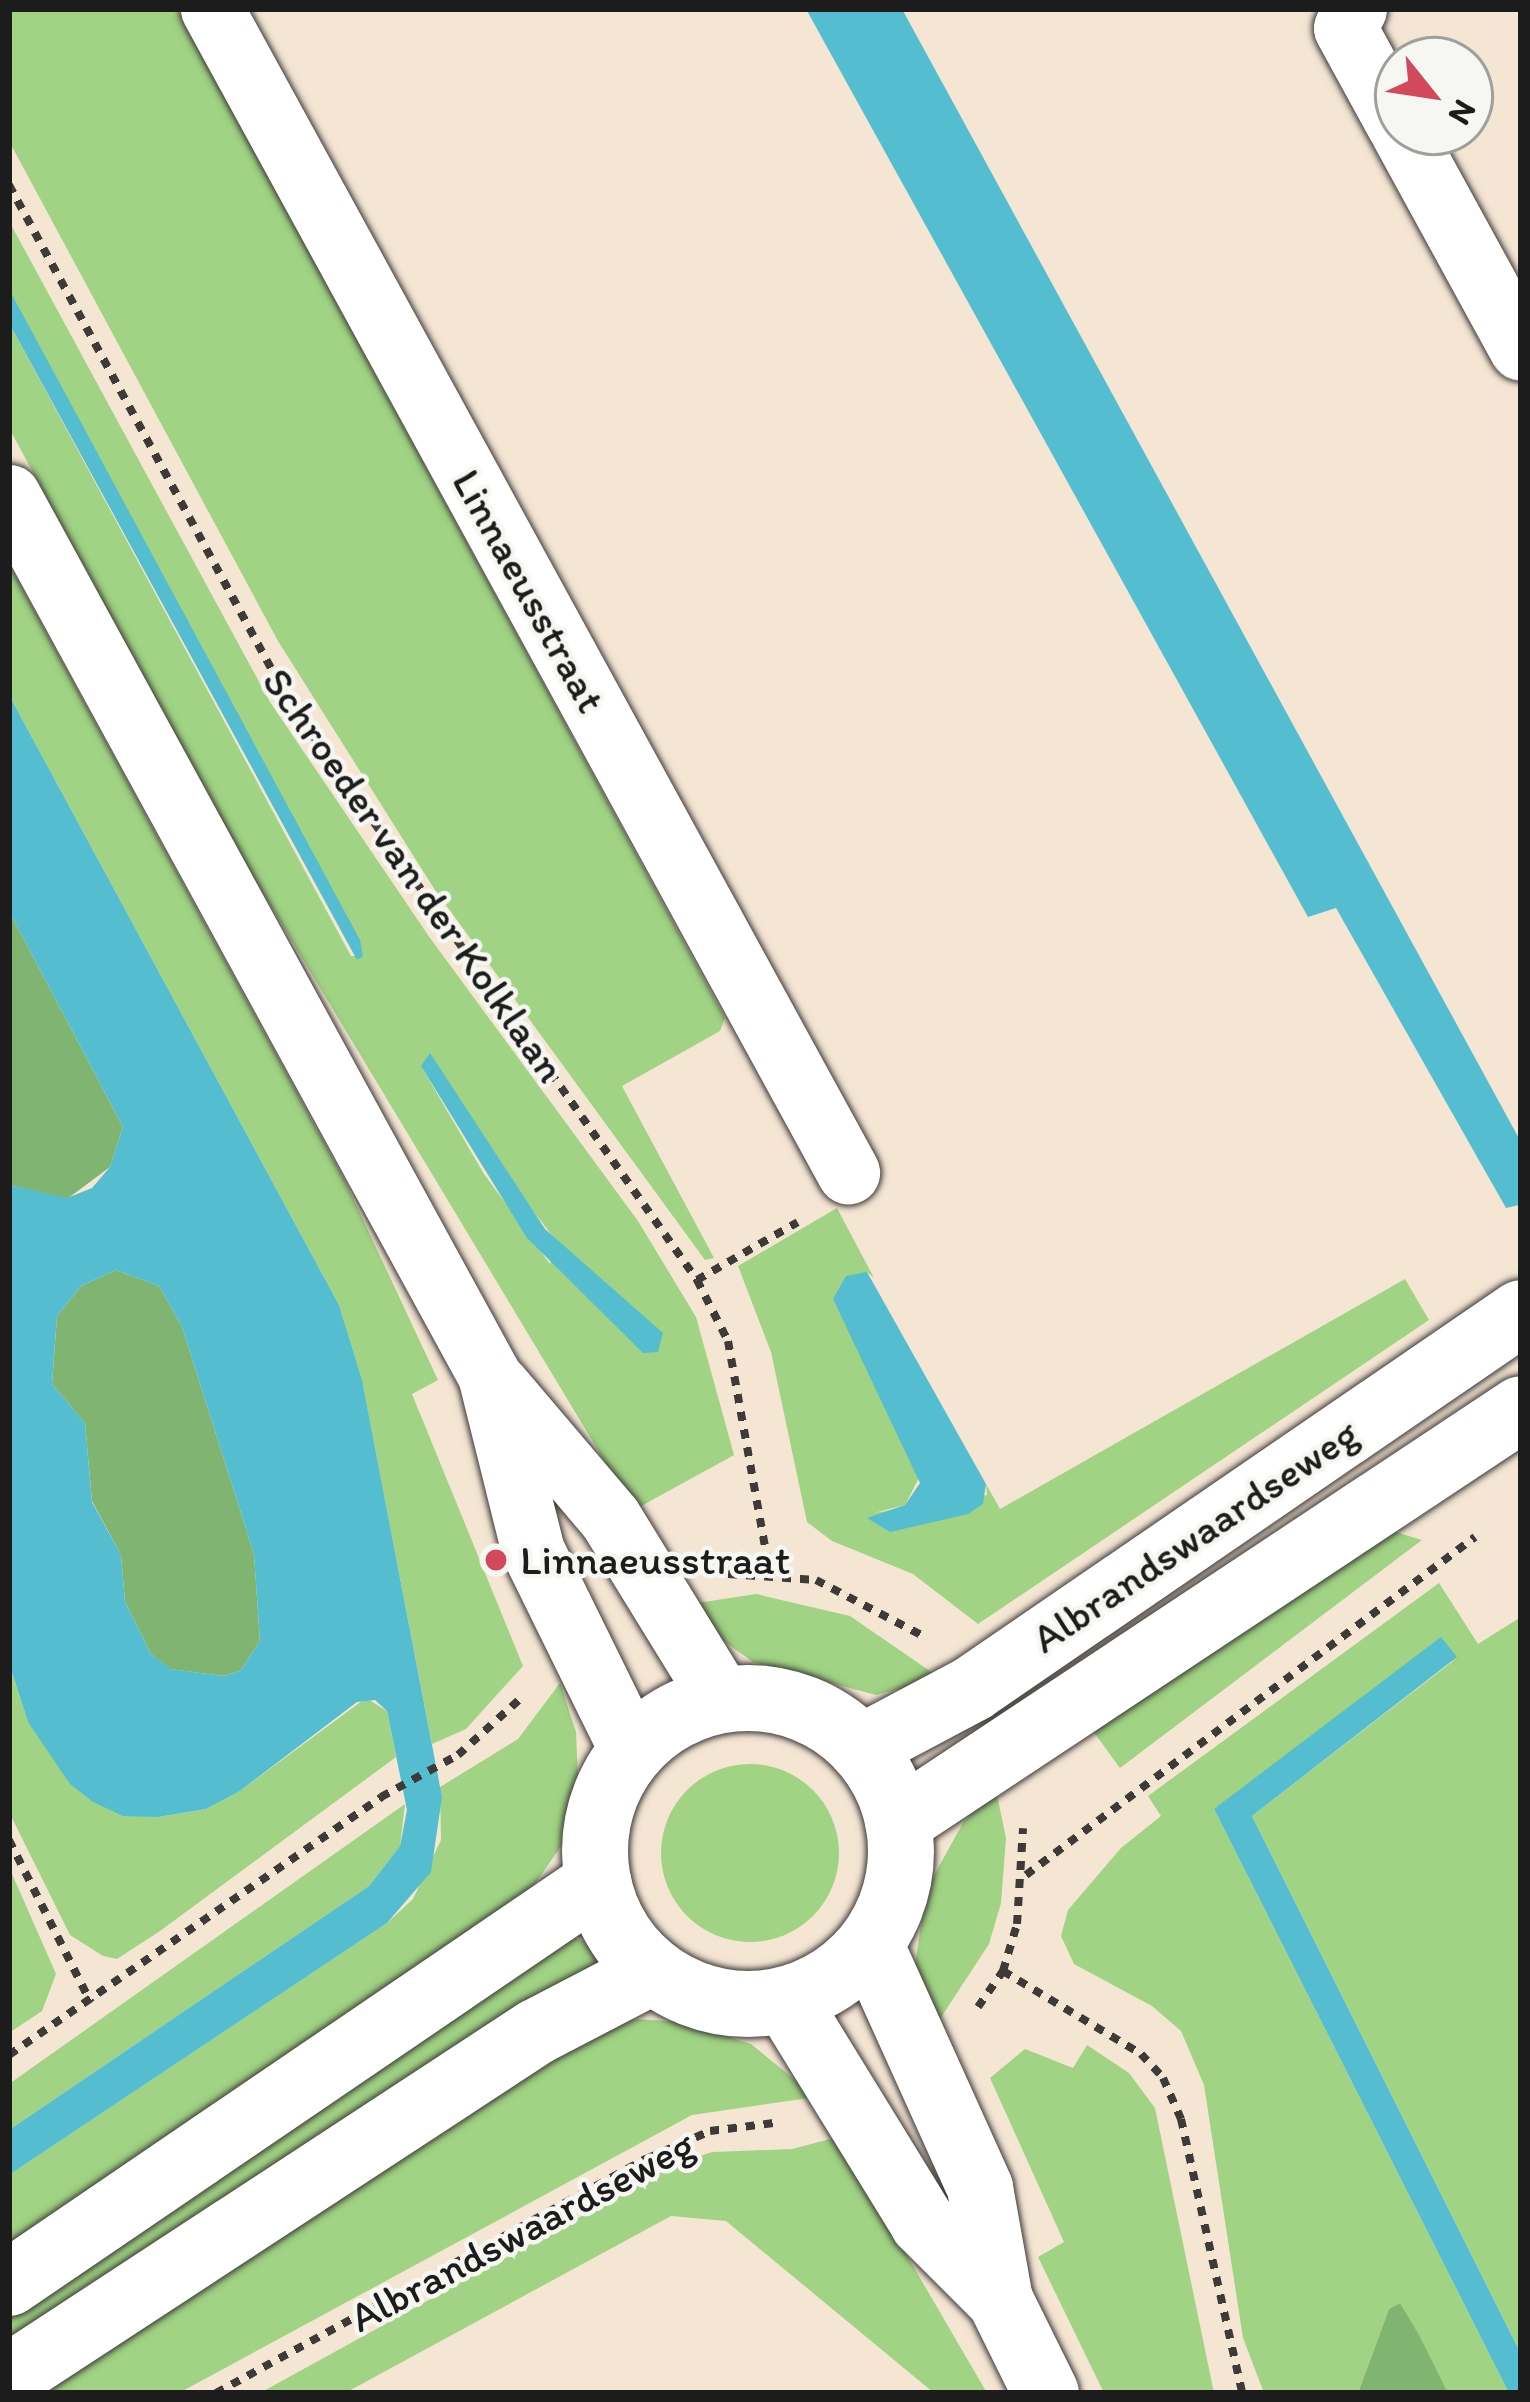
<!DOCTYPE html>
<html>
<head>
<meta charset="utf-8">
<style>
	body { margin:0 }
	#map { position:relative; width:1530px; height:2402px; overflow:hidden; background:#f5e6d4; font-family:Itim,sans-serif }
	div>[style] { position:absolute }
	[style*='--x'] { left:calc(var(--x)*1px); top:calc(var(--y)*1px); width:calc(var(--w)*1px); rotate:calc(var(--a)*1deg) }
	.green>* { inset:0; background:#a0d383 }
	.round { border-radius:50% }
	.forest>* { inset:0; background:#80b571 }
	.water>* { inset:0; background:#54bed0 }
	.path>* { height:8px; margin-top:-4px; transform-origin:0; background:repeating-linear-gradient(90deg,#3d3a38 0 9px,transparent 0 18px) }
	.roads { filter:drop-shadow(0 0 3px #3d3a38) drop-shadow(0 0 3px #3d3a38) }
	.minor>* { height:63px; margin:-31.5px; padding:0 31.5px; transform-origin:31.5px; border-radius:31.5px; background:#fff }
	.tertiary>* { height:66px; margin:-33px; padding:0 33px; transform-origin:33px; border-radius:33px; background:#fff }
	.tertiary>.ring { margin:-33px; padding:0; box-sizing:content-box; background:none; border:66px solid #fff; border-radius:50% }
	.dots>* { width:33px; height:33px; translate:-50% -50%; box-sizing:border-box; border:6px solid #f6f6f2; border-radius:50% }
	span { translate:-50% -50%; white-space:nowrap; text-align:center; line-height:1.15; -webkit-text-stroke:9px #f6f6f2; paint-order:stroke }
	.street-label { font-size:42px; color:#1c1c1c }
	.poi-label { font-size:42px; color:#1c1c1c }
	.left { translate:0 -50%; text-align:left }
	.frame { position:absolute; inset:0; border:12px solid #1c1c1c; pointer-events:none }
	.north { position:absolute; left:1374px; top:36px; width:120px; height:120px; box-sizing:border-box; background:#f6f6f2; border:3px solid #9f9f9c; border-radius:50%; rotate:120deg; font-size:33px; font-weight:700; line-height:48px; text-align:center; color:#1c1c1c }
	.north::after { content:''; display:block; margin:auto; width:42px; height:54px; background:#d1495b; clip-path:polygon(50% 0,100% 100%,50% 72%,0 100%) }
</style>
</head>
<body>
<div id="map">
	<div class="green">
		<i style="clip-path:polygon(9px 9px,177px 9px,725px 1018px,720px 1031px,622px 1086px,714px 1258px,705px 1260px,435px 890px,278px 641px,9px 141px)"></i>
		<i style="clip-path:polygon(evenodd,9px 221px,270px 702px,430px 938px,638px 1221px,696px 1317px,734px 1455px,634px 1510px,239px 853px,9px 428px,9px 323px,351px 956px,363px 956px,9px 289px,9px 221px,421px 1066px,554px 1238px,550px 1264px,484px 1174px,421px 1066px)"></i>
		<i style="clip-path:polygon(9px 564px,344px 1179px,438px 1380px,412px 1394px,523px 1666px,466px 1729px,432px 1744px,362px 1381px,339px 1305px,9px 695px)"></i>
		<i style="clip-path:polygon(837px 1208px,874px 1278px,867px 1272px,833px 1299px,920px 1476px,905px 1505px,874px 1513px,987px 1495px,986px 1484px,1000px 1509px,1405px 1279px,1429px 1320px,978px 1624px,913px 1574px,832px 1541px,807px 1522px,771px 1352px,738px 1266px)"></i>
		<i style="clip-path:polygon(1389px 1530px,1422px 1540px,1120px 1768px,1090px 1727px)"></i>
		<i style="clip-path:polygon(1439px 1583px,1478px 1644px,1521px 1617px,1521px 2354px,1252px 1816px,1457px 1658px,1214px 1809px,1509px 2393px,1448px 2393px,1400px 2303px,1389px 2309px,1358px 2393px,1264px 2393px,1243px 2338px,1204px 2085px,1181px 2031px,1152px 2006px,1074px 1964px,1061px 1936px,1068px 1910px,1121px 1848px,1161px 1816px,1148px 1796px)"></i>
		<i style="clip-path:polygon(756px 1594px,850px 1616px,940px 1678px,876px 1695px,753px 1662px,714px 1634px,697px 1603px)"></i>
		<i style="clip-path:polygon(9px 1663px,28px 1722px,158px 1817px,206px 1809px,240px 1791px,366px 1698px,387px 1711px,396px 1757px,160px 1931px,117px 1959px,103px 1956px,70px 1935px,9px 1812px)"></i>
		<i style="clip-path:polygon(560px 1683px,576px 1732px,579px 1802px,566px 1839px,528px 1894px,9px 2246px,9px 2175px,387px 1923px,413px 1899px,441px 1840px,440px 1787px,518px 1739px)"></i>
		<i class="round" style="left:661px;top:1764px;width:178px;height:178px"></i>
		<i style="clip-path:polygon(996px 1790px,1006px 1838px,1001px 1903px,989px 1944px,932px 2031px,915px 1966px,926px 1890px,964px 1821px)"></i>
		<i style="clip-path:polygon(405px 1804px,400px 1846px,369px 1886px,9px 2130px,9px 2084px)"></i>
		<i style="clip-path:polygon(9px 1867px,56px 1974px,42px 2011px,9px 2033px)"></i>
		<i style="clip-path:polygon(570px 1936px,590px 1944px,598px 1966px,9px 2350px,9px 2313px)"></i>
		<i style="clip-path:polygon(635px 2019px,681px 2022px,751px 2044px,816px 2097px,692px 2115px,179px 2393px,31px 2393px,606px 2025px)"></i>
		<i style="clip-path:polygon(1087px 2045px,1129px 2073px,1155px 2108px,1214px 2393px,1104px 2393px,1038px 2257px,1064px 2242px,990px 2078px,1025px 2049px,1073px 2068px)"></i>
		<i style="clip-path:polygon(838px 2137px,987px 2393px,934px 2393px,726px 2221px,671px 2216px,345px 2393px,260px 2393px,676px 2164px,712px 2152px,792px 2149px)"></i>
	</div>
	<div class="forest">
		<i style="clip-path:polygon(9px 911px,123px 1127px,110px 1167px,67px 1199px,9px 1185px)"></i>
		<i style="clip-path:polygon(116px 1270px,159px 1286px,182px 1327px,254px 1554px,260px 1641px,240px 1671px,223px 1676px,170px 1669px,151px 1654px,125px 1602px,121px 1555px,92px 1501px,85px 1423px,52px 1384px,57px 1316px,81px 1286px)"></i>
		<i style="clip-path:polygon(1400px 2303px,1419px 2335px,1448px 2393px,1358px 2393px,1389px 2309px)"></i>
	</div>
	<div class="water">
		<i style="clip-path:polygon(806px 9px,902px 9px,1521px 1142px,1519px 1205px,1506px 1208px,1336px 908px,1308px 917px)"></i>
		<i style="clip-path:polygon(9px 289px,360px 940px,363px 956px,357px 960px,9px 323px)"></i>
		<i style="clip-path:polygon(evenodd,9px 695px,339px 1305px,362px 1380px,442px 1797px,431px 1872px,387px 1923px,9px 2175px,9px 2130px,369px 1886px,400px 1846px,407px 1810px,387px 1711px,375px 1700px,357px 1702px,240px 1791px,206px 1809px,158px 1817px,123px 1816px,93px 1802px,70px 1784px,28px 1722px,9px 1663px,9px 1185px,67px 1198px,92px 1188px,110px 1167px,123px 1127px,9px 911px,9px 695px,116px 1270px,159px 1286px,182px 1327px,254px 1554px,260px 1641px,240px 1671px,223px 1676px,171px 1669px,151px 1654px,125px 1602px,121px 1555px,92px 1502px,85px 1423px,52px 1384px,57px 1316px,81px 1286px,116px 1270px)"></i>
		<i style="clip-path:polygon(430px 1053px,545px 1229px,663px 1333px,658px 1352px,643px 1353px,527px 1238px,421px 1066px)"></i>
		<i style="clip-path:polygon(867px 1272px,986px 1484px,983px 1504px,968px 1514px,890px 1532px,867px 1518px,905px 1505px,920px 1483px,833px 1299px,846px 1276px)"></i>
		<i style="clip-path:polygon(1441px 1637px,1457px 1657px,1252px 1816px,1521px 2354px,1521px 2393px,1509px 2393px,1214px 1809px)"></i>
	</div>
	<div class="path">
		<i style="--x:9;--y:185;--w:592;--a:61.53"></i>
		<i style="--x:291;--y:705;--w:704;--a:54.77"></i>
		<i style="--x:697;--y:1280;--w:68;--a:63.1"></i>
		<i style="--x:728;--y:1341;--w:238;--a:79.8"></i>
		<i style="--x:697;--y:1280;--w:116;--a:-29.9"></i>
		<i style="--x:728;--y:1574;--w:88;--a:3.9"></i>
		<i style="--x:816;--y:1580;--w:119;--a:27.6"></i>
		<i style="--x:9;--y:1840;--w:182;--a:63.3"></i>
		<i style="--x:1026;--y:1875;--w:562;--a:-36.97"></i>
		<i style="--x:1003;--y:1971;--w:161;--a:31"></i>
		<i style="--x:1141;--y:2054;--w:33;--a:47"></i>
		<i style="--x:1163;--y:2078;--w:45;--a:66.3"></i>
		<i style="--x:1181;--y:2119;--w:281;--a:77.4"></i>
		<i style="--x:978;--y:2007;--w:44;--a:-55.2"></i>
		<i style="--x:1003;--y:1971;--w:49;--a:-73.4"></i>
		<i style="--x:1017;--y:1924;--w:96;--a:-86.4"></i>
		<i style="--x:9;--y:2055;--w:453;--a:-34.7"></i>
		<i style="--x:381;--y:1797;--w:88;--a:-28.6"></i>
		<i style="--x:458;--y:1755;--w:85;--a:-42.1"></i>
		<i style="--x:216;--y:2393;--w:490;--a:-28.6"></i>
		<i style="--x:646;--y:2159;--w:70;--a:-23.6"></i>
		<i style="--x:710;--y:2131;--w:64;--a:-7.2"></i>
	</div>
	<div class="roads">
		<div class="minor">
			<i style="--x:212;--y:9;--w:1326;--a:61.33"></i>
			<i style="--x:1355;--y:9;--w:21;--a:118"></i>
			<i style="--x:1345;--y:28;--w:111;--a:61.3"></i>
			<i style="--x:1402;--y:132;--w:247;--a:61.3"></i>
			<i style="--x:9;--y:496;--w:1002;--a:61.36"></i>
			<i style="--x:489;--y:1375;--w:181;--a:76"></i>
			<i style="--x:533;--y:1551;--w:224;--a:63.8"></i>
			<i style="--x:498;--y:1386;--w:173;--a:49.7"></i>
			<i style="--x:610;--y:1518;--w:214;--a:58.4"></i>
		</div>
		<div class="tertiary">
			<i class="ring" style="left:595px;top:1698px;width:240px;height:240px"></i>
			<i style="--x:861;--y:1748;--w:126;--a:-28"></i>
			<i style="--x:972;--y:1689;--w:665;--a:-34.41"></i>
			<i style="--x:898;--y:1822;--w:747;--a:-33.54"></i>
			<i style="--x:870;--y:1944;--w:268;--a:65.7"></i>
			<i style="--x:980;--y:2188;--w:114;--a:79.9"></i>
			<i style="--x:1000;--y:2300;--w:104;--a:63.7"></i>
			<i style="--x:786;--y:2000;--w:262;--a:58.4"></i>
			<i style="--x:923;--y:2223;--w:109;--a:45"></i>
			<i style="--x:9;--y:2283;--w:713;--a:-34.25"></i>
			<i style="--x:9;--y:2377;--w:630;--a:-33.21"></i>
			<i style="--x:536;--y:2032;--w:132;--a:-27.5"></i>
		</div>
	</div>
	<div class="dots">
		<i style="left:496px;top:1560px;background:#d1495b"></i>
	</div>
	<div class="street-label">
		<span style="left:529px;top:591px;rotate:61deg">Linnaeusstraat</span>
		<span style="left:414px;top:875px;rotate:55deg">Schroeder van der Kolklaan</span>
		<span style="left:1195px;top:1536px;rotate:-34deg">Albrandswaardseweg</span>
		<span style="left:522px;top:2231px;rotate:-28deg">Albrandswaardseweg</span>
	</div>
	<div class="poi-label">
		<span class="left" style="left:520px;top:1560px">Linnaeusstraat</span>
	</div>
	<div class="frame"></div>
	<div class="north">N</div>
</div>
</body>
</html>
